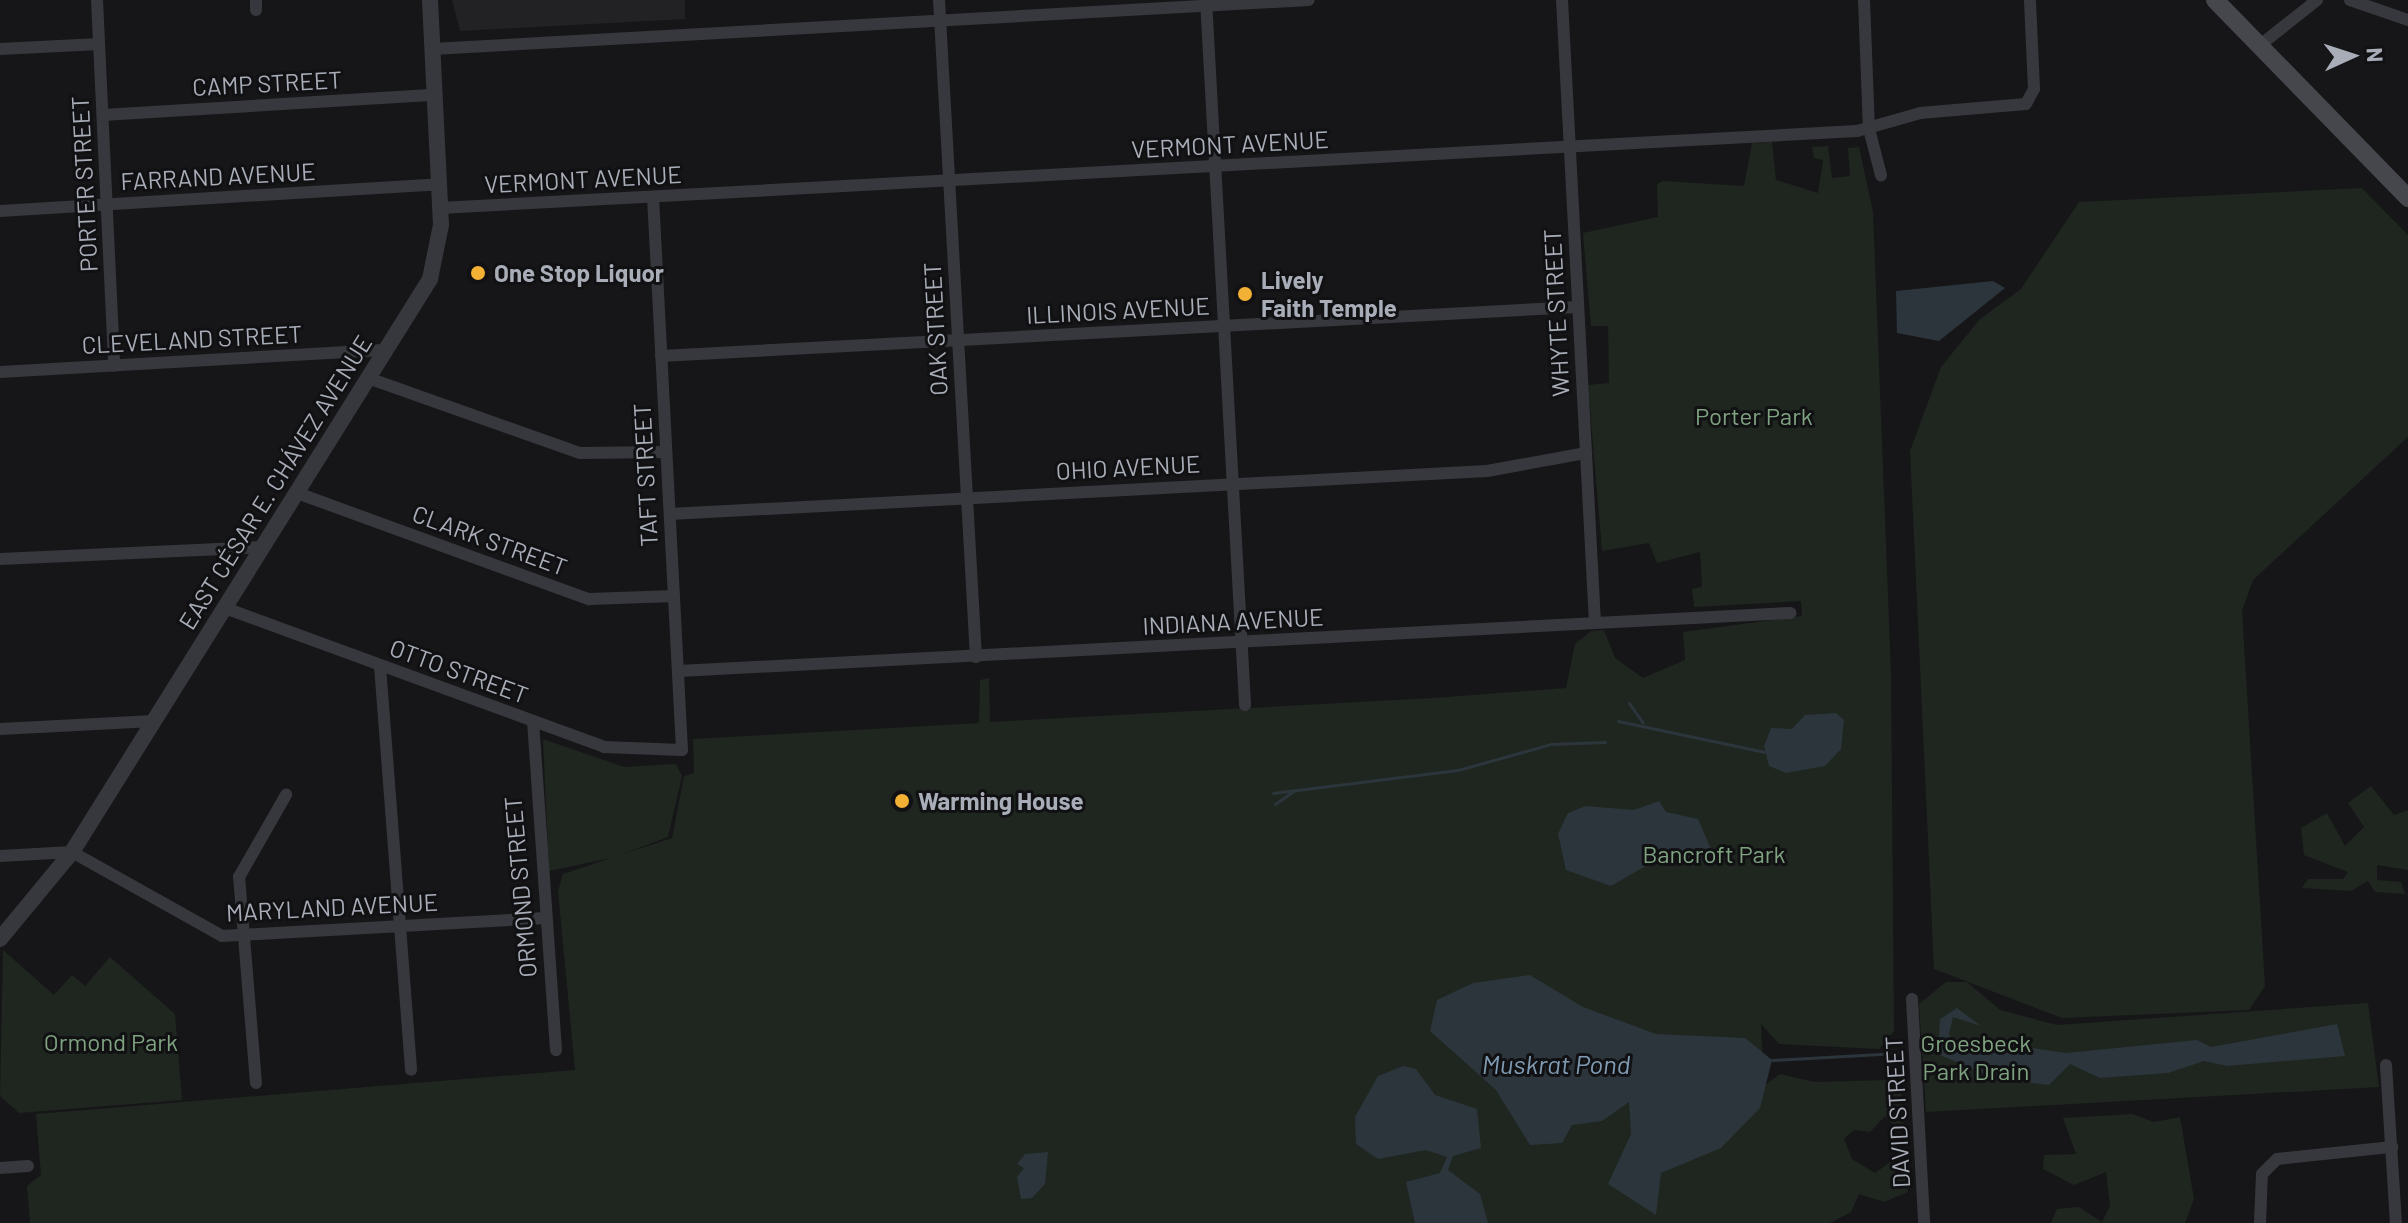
<!DOCTYPE html>
<html>
<head>
<meta charset="utf-8">
<style>
	body { margin:0 }
	#map { position:relative; width:2408px; height:1223px; overflow:hidden; background:#161618; font-family:Barlow,sans-serif }
	div>[style] { position:absolute }
	[style*='--x'] { left:calc(var(--x)*1px); top:calc(var(--y)*1px); width:calc(var(--w)*1px); rotate:calc(var(--a)*1deg) }
	.built>* { inset:0; background:#222225 }
	.green>* { inset:0; background:#1e261f }
	.water>* { inset:0; background:#2c353c }
	.stream>* { height:3px; margin:-1.5px; padding:0 1.5px; transform-origin:1.5px; border-radius:1.5px; background:#2c353c }
	.minor>* { height:12px; margin:-6px; padding:0 6px; transform-origin:6px; border-radius:6px; background:#37383d }
	.tertiary>* { height:16px; margin:-8px; padding:0 8px; transform-origin:8px; border-radius:8px; background:#37383d }
	.secondary>* { height:18px; margin:-9px; padding:0 9px; transform-origin:9px; border-radius:9px; background:#45474d }
	.dots>* { width:22px; height:22px; translate:-50% -50%; box-sizing:border-box; border:4px solid #111113; border-radius:50% }
	span { translate:-50% -50%; white-space:nowrap; text-align:center; line-height:1.15; -webkit-text-stroke:6px #111113; paint-order:stroke }
	.street-label { font-size:24px; color:#a8adb8 }
	.poi-label { font-size:24px; color:#a8adb8; font-weight:700 }
	.left { translate:0 -50%; text-align:left }
	.park-label { font-size:24px; color:#7fa381 }
	.water-label { font-size:26px; color:#7f9bb3; font-style:italic }
	.north { position:absolute; left:2312px; top:16px; width:80px; height:80px; -webkit-text-stroke:6px #111113; paint-order:stroke; rotate:87deg; font-size:22px; font-weight:700; line-height:32px; text-align:center; color:#a8adb8 }
	.north::after { content:''; display:block; margin:auto; width:28px; height:36px; background:#a8adb8; clip-path:polygon(50% 0,100% 100%,50% 72%,0 100%) }
</style>
</head>
<body>
<div id="map">
	<div class="built">
		<i style="clip-path:polygon(452px 0,685px 0,685px 19px,460px 31px)"></i>
	</div>
	<div class="green">
		<i style="clip-path:polygon(1772px 142px,1776px 180px,1818px 193px,1823px 160px,1814px 158px,1812px 147px,1828px 146px,1832px 178px,1850px 176px,1848px 148px,1859px 147px,1873px 212px,1891px 673px,1894px 1031px,1879px 1049px,1779px 1044px,1761px 1024px,1764px 1086px,1780px 1074px,1814px 1082px,1887px 1080px,1901px 1092px,1906px 1119px,1899px 1131px,1885px 1116px,1870px 1132px,1854px 1130px,1844px 1139px,1852px 1159px,1875px 1173px,1900px 1155px,1908px 1192px,1884px 1202px,1859px 1194px,1851px 1212px,1830px 1223px,30px 1223px,27px 1186px,41px 1175px,36px 1114px,575px 1070px,558px 891px,563px 874px,611px 858px,549px 871px,543px 739px,624px 767px,676px 764px,682px 776px,668px 837px,620px 855px,672px 838px,684px 776px,694px 773px,693px 739px,979px 723px,980px 680px,989px 678px,990px 722px,1434px 698px,1566px 688px,1575px 644px,1591px 631px,1604px 630px,1615px 658px,1643px 678px,1685px 660px,1683px 632px,1802px 616px,1801px 601px,1694px 607px,1692px 589px,1702px 587px,1700px 552px,1657px 563px,1649px 543px,1602px 551px,1588px 385px,1609px 383px,1608px 326px,1591px 326px,1583px 233px,1658px 217px,1657px 184px,1663px 181px,1744px 186px,1752px 143px)"></i>
		<i style="clip-path:polygon(2362px 188px,2408px 235px,2408px 437px,2253px 580px,2242px 611px,2265px 986px,2249px 1010px,2062px 1018px,1934px 969px,1910px 451px,1941px 367px,1980px 319px,2021px 289px,2079px 202px)"></i>
		<i style="clip-path:polygon(2371px 786px,2394px 815px,2408px 810px,2408px 870px,2377px 865px,2377px 880px,2401px 882px,2405px 894px,2375px 892px,2368px 881px,2351px 891px,2302px 888px,2308px 879px,2343px 879px,2348px 872px,2304px 855px,2301px 828px,2327px 813px,2345px 846px,2364px 827px,2348px 803px)"></i>
		<i style="clip-path:polygon(3px 950px,54px 995px,72px 975px,85px 986px,110px 957px,175px 1014px,182px 1100px,19px 1113px,0 1096px)"></i>
		<i style="clip-path:polygon(1946px 982px,1967px 982px,2000px 1010px,2057px 1025px,2368px 1003px,2379px 1087px,1926px 1112px,1919px 1004px)"></i>
		<i style="clip-path:polygon(2132px 1114px,2154px 1122px,2180px 1117px,2194px 1199px,2185px 1223px,2051px 1223px,2057px 1209px,2079px 1207px,2102px 1222px,2110px 1206px,2106px 1172px,2074px 1185px,2043px 1169px,2044px 1155px,2076px 1154px,2063px 1118px)"></i>
	</div>
	<div class="water">
		<i style="clip-path:polygon(1993px 281px,2005px 288px,1939px 341px,1897px 333px,1896px 291px)"></i>
		<i style="clip-path:polygon(1836px 713px,1844px 720px,1841px 749px,1825px 766px,1786px 773px,1769px 766px,1764px 746px,1771px 728px,1792px 729px,1805px 715px)"></i>
		<i style="clip-path:polygon(1659px 801px,1666px 812px,1698px 819px,1711px 849px,1702px 863px,1676px 858px,1646px 866px,1611px 886px,1566px 870px,1558px 834px,1568px 813px,1585px 806px,1634px 810px)"></i>
		<i style="clip-path:polygon(1530px 975px,1583px 1007px,1656px 1034px,1745px 1038px,1772px 1060px,1760px 1108px,1721px 1148px,1661px 1173px,1656px 1215px,1608px 1184px,1631px 1134px,1629px 1102px,1602px 1121px,1572px 1125px,1562px 1143px,1530px 1145px,1496px 1090px,1430px 1031px,1437px 1000px,1473px 983px)"></i>
		<i style="clip-path:polygon(1957px 1008px,1981px 1026px,1953px 1017px,1949px 1034px,1958px 1047px,1969px 1039px,2066px 1053px,2197px 1040px,2211px 1047px,2337px 1024px,2345px 1056px,2227px 1066px,2204px 1061px,2168px 1073px,2100px 1078px,2070px 1064px,2049px 1085px,1996px 1079px,1938px 1054px,1940px 1019px)"></i>
		<i style="clip-path:polygon(1403px 1066px,1416px 1069px,1435px 1095px,1477px 1109px,1481px 1148px,1453px 1156px,1448px 1170px,1480px 1194px,1488px 1223px,1415px 1223px,1406px 1182px,1440px 1173px,1447px 1157px,1426px 1150px,1378px 1159px,1356px 1144px,1355px 1117px,1378px 1076px)"></i>
		<i style="clip-path:polygon(1048px 1152px,1045px 1184px,1032px 1198px,1021px 1199px,1017px 1177px,1024px 1168px,1017px 1164px,1025px 1154px)"></i>
	</div>
	<div class="stream">
		<i style="--x:1629;--y:703;--w:24;--a:55"></i>
		<i style="--x:1618;--y:721;--w:150;--a:11.9"></i>
		<i style="--x:1273;--y:793;--w:186;--a:-7.1"></i>
		<i style="--x:1458;--y:770;--w:97;--a:-15.6"></i>
		<i style="--x:1551;--y:744;--w:54;--a:-2.1"></i>
		<i style="--x:1275;--y:804;--w:24;--a:-35"></i>
		<i style="--x:1772;--y:1060;--w:126;--a:-3.2"></i>
	</div>
	<div class="minor">
		<i style="--x:97;--y:0;--w:366;--a:87.3"></i>
		<i style="--x:256;--y:0;--w:10;--a:90"></i>
		<i style="--x:939;--y:0;--w:658;--a:86.78"></i>
		<i style="--x:1206;--y:0;--w:706;--a:86.83"></i>
		<i style="--x:1562;--y:0;--w:624;--a:86.97"></i>
		<i style="--x:1864;--y:0;--w:129;--a:87.8"></i>
		<i style="--x:1869;--y:129;--w:48;--a:75.4"></i>
		<i style="--x:2350;--y:0;--w:61;--a:19"></i>
		<i style="--x:2259;--y:46;--w:74;--a:-38.4"></i>
		<i style="--x:0;--y:49;--w:99;--a:-2.9"></i>
		<i style="--x:432;--y:49;--w:878;--a:-3.2"></i>
		<i style="--x:103;--y:115;--w:332;--a:-3.5"></i>
		<i style="--x:440;--y:208;--w:1419;--a:-3.11"></i>
		<i style="--x:1857;--y:131;--w:66;--a:-15.9"></i>
		<i style="--x:1920;--y:113;--w:106;--a:-4.9"></i>
		<i style="--x:2026;--y:104;--w:17;--a:-62"></i>
		<i style="--x:2034;--y:89;--w:89;--a:-92.6"></i>
		<i style="--x:0;--y:211;--w:440;--a:-3.5"></i>
		<i style="--x:661;--y:356;--w:917;--a:-3.06"></i>
		<i style="--x:0;--y:372;--w:387;--a:-3.3"></i>
		<i style="--x:368;--y:378;--w:225;--a:19.5"></i>
		<i style="--x:580;--y:453;--w:86;--a:-0.7"></i>
		<i style="--x:297;--y:493;--w:311;--a:20"></i>
		<i style="--x:589;--y:599;--w:85;--a:-2"></i>
		<i style="--x:670;--y:514;--w:818;--a:-3.01"></i>
		<i style="--x:1487;--y:471;--w:101;--a:-10.3"></i>
		<i style="--x:0;--y:559;--w:263;--a:-2.6"></i>
		<i style="--x:225;--y:608;--w:404;--a:20.1"></i>
		<i style="--x:604;--y:747;--w:78;--a:2.2"></i>
		<i style="--x:682;--y:750;--w:554;--a:-93"></i>
		<i style="--x:380;--y:666;--w:405;--a:85.6"></i>
		<i style="--x:679;--y:671;--w:1113;--a:-2.99"></i>
		<i style="--x:533;--y:721;--w:330;--a:86"></i>
		<i style="--x:0;--y:729;--w:154;--a:-3"></i>
		<i style="--x:0;--y:856;--w:72;--a:-3.2"></i>
		<i style="--x:72;--y:852;--w:172;--a:29.2"></i>
		<i style="--x:222;--y:936;--w:324;--a:-3.2"></i>
		<i style="--x:1912;--y:999;--w:224;--a:86.9"></i>
		<i style="--x:2386;--y:1065;--w:158;--a:86.4"></i>
		<i style="--x:256;--y:1083;--w:207;--a:-94.7"></i>
		<i style="--x:239;--y:877;--w:95;--a:-60.2"></i>
		<i style="--x:0;--y:1168;--w:28;--a:-4"></i>
		<i style="--x:2260;--y:1223;--w:49;--a:-87.7"></i>
		<i style="--x:2262;--y:1174;--w:21;--a:-45"></i>
		<i style="--x:2277;--y:1159;--w:116;--a:-6"></i>
	</div>
	<div class="tertiary">
		<i style="--x:0;--y:939;--w:113;--a:-50.4"></i>
		<i style="--x:72;--y:852;--w:676;--a:-58"></i>
		<i style="--x:430;--y:279;--w:55;--a:-78.5"></i>
		<i style="--x:441;--y:225;--w:225;--a:-92.8"></i>
	</div>
	<div class="secondary">
		<i style="--x:2215;--y:0;--w:277;--a:45.7"></i>
	</div>
	<div class="dots">
		<i style="left:478px;top:273px;background:#f2b134"></i>
		<i style="left:1245px;top:294px;background:#f2b134"></i>
		<i style="left:902px;top:801px;background:#f2b134"></i>
	</div>
	<div class="street-label">
		<span style="left:267px;top:83px;rotate:-3deg">CAMP STREET</span>
		<span style="left:1230px;top:144px;rotate:-3deg">VERMONT AVENUE</span>
		<span style="left:218px;top:176px;rotate:-3deg">FARRAND AVENUE</span>
		<span style="left:583px;top:179px;rotate:-3deg">VERMONT AVENUE</span>
		<span style="left:84px;top:184px;rotate:-93deg">PORTER STREET</span>
		<span style="left:1118px;top:310px;rotate:-3deg">ILLINOIS AVENUE</span>
		<span style="left:1556px;top:313px;rotate:-93deg">WHYTE STREET</span>
		<span style="left:935px;top:329px;rotate:-93deg">OAK STREET</span>
		<span style="left:192px;top:339px;rotate:-3deg">CLEVELAND STREET</span>
		<span style="left:1128px;top:467px;rotate:-3deg">OHIO AVENUE</span>
		<span style="left:645px;top:475px;rotate:-93deg">TAFT STREET</span>
		<span style="left:275px;top:482px;rotate:-58deg">EAST CÉSAR E. CHÁVEZ AVENUE</span>
		<span style="left:490px;top:540px;rotate:20deg">CLARK STREET</span>
		<span style="left:1233px;top:621px;rotate:-3deg">INDIANA AVENUE</span>
		<span style="left:459px;top:671px;rotate:20deg">OTTO STREET</span>
		<span style="left:520px;top:887px;rotate:-95deg">ORMOND STREET</span>
		<span style="left:332px;top:907px;rotate:-3deg">MARYLAND AVENUE</span>
		<span style="left:1897px;top:1112px;rotate:-93deg">DAVID STREET</span>
	</div>
	<div class="poi-label">
		<span class="left" style="left:494px;top:273px">One Stop Liquor</span>
		<span class="left" style="left:1261px;top:294px">Lively<br>Faith Temple</span>
		<span class="left" style="left:918px;top:801px">Warming House</span>
	</div>
	<div class="park-label">
		<span style="left:1754px;top:416px">Porter Park</span>
		<span style="left:1714px;top:854px">Bancroft Park</span>
		<span style="left:111px;top:1042px">Ormond Park</span>
		<span style="left:1976px;top:1057px">Groesbeck<br>Park Drain</span>
	</div>
	<div class="water-label">
		<span style="left:1556px;top:1064px">Muskrat Pond</span>
	</div>
	<div class="north">N</div>
</div>
</body>
</html>
